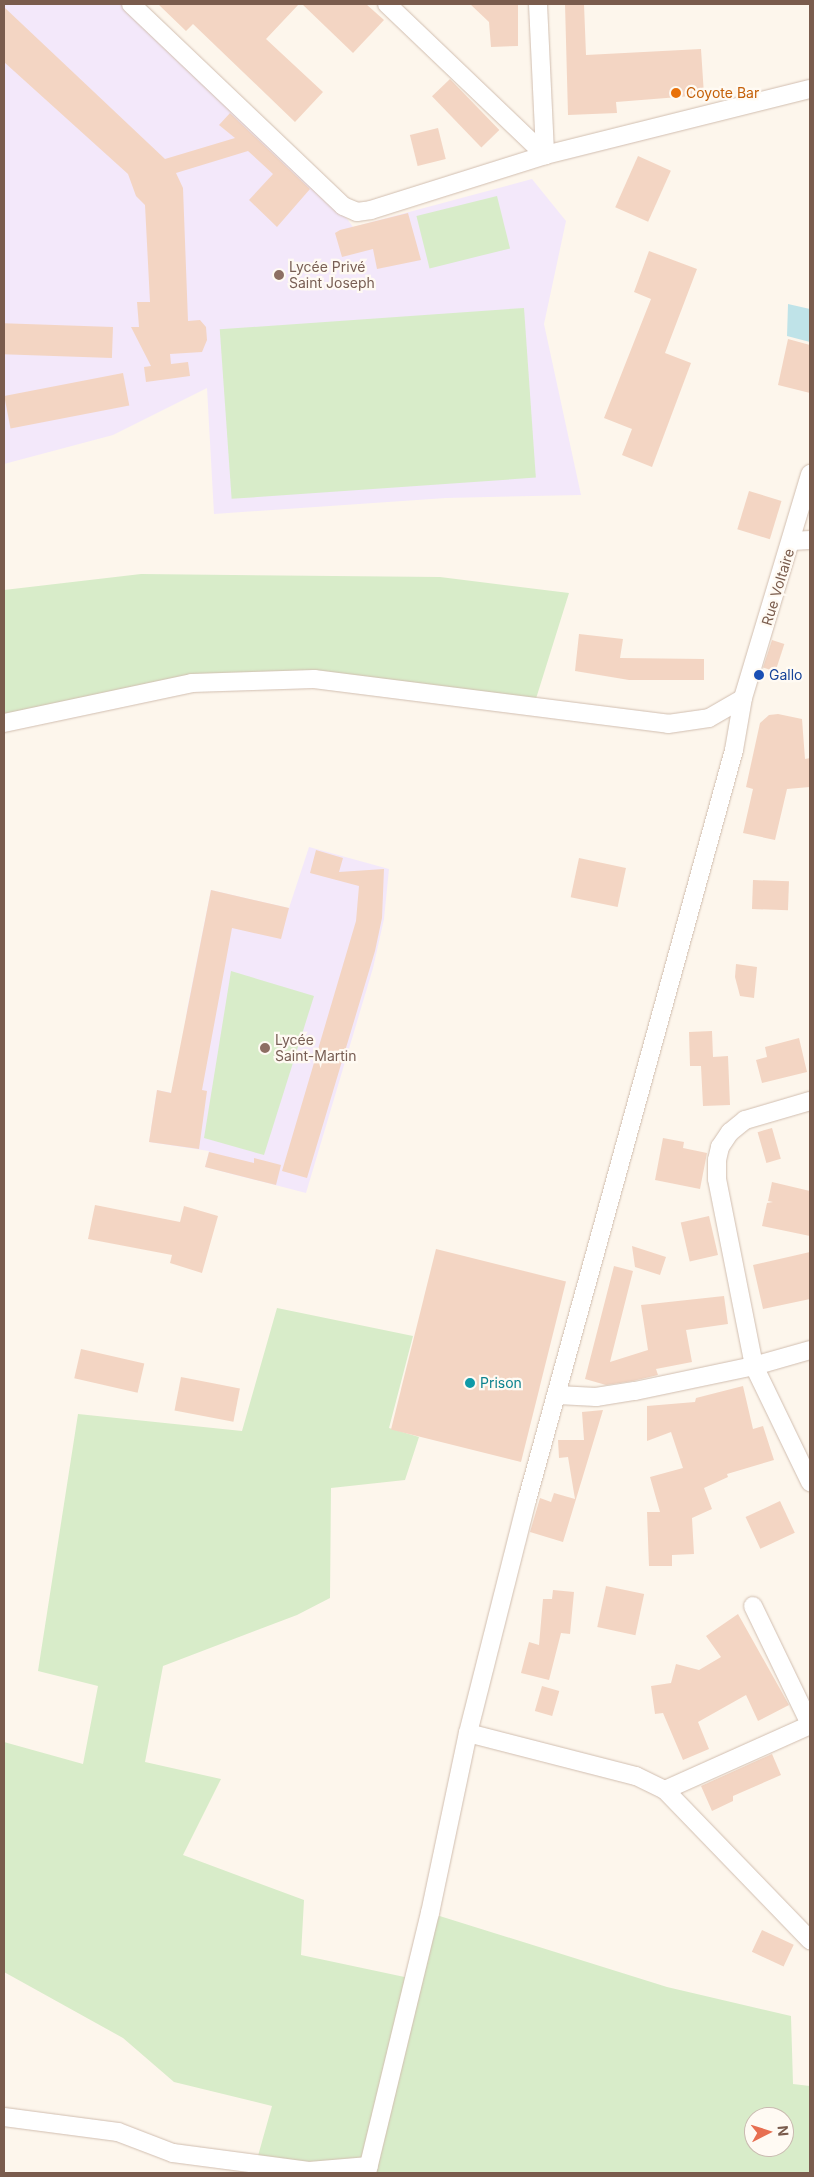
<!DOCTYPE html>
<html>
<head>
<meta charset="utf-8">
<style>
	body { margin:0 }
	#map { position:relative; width:814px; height:2177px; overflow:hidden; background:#fdf6ec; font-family:Inter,sans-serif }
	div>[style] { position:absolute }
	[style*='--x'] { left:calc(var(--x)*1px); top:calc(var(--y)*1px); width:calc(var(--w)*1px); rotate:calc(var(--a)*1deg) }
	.education>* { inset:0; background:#f3e8fa }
	.green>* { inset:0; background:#d8ecc9; transform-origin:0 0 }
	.water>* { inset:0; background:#bfe3e8 }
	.building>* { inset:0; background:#f3d5c3; transform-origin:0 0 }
	.roads { filter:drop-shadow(0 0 1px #d1beb0) drop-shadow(0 0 1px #d1beb0) }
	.street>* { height:18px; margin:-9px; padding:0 9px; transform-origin:9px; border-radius:9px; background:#fff }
	.dots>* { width:14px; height:14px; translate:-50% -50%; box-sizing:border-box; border:2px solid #fffaf3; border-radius:50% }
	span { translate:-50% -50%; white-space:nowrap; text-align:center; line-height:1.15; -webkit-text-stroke:4.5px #fffaf3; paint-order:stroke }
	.food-label { font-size:14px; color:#c56008 }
	.left { translate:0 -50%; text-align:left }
	.education-label { font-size:14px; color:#785e54 }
	.street-label { font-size:14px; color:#7a5c4d }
	.transit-label { font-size:14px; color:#164399 }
	.culture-label { font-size:14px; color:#0d838f }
	.frame { position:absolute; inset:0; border:5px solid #7a5c4d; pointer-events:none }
	.north { position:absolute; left:744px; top:2107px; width:50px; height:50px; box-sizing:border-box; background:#fffaf3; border:1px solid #cabbb1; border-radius:50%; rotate:85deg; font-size:14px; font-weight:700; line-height:20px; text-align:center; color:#7a5c4d }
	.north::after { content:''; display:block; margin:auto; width:18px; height:22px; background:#e76f51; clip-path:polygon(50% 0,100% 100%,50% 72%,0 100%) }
</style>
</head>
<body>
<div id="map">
	<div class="education">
		<i style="clip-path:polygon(4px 4px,124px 4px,340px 209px,353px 227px,532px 179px,566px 221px,544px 324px,581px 495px,446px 498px,214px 514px,207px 388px,113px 435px,4px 464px)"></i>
		<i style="clip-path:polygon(309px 847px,389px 869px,384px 919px,373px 968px,306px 1193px,205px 1167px,209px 1151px,149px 1142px,157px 1090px,178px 1094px,187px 1010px,211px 890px,289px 908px)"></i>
	</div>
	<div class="green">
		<i style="left:497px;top:196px;width:54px;height:83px;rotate:76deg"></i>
		<i style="left:524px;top:308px;width:170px;height:305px;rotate:86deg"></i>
		<i style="clip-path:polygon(141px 574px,440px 577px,569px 593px,534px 705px,387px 686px,192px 683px,4px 723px,4px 590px)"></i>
		<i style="clip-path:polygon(231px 971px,314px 996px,264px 1155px,204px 1138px)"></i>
		<i style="clip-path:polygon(evenodd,277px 1308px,413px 1336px,389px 1428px,419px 1437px,405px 1480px,331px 1488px,330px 1598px,297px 1615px,163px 1666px,145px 1762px,221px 1779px,183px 1855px,304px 1900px,301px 1955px,414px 1979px,430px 1913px,667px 1987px,791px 2016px,793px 2084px,810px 2086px,810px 2173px,367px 2173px,256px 2163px,272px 2106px,174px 2082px,123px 2038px,4px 1972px,4px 1742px,83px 1764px,98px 1686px,38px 1671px,78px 1414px,242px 1431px,277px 1308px,754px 2117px,784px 2117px,784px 2147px,754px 2147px,754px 2117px)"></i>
	</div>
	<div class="water">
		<i style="clip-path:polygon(788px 304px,810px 309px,810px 342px,787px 336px)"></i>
	</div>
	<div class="building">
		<i style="clip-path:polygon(158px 4px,299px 4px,266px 39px,323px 92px,295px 122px,193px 24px,186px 31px)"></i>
		<i style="clip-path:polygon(302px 4px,366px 4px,384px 20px,353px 53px)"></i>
		<i style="clip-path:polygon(470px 4px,518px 4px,518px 46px,491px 47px,489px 22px)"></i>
		<i style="clip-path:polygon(565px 4px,584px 4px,586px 55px,701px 49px,704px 95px,616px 102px,617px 113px,568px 115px)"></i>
		<i style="clip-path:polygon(4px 7px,165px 159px,235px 138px,219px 125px,230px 113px,310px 189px,277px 227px,249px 200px,273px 174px,248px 151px,176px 173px,183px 188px,188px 321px,200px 320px,206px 327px,207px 340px,202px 352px,170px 354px,171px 364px,188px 362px,190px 376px,146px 382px,144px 367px,151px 366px,131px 327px,139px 327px,137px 302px,150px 302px,145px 205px,136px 196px,128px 174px,4px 62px)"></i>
		<i style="left:450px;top:79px;width:71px;height:25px;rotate:46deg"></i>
		<i style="left:438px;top:128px;width:32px;height:29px;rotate:76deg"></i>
		<i style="left:638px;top:156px;width:36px;height:56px;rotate:24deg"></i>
		<i style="clip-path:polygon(408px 213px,421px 260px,377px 269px,373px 249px,342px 257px,335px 233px,340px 230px)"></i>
		<i style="clip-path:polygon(649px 251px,697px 269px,665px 353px,691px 363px,652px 467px,622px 455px,632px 429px,604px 418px,651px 299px,634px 292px)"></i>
		<i style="left:113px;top:327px;width:31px;height:109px;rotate:92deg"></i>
		<i style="clip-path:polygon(788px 339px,810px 345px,810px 393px,778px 385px)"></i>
		<i style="left:123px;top:373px;width:33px;height:121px;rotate:79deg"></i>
		<i style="left:749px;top:491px;width:34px;height:40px;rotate:17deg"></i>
		<i style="clip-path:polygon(579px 634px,623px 639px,620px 658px,704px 659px,704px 680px,629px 680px,575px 671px)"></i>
		<i style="left:772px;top:640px;width:13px;height:29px;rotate:18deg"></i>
		<i style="clip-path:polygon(778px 714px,802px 719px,805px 759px,810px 758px,810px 787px,787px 789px,775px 840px,743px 833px,753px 789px,746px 787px,760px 723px,769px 715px)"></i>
		<i style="clip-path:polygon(316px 850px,343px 858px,339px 872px,384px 869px,382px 918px,375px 951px,307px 1178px,282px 1171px,356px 921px,359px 886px,310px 873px)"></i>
		<i style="left:579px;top:858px;width:48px;height:40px;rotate:12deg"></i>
		<i style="left:753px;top:880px;width:36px;height:29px;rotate:2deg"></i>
		<i style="clip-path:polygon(211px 890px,289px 908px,281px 939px,232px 928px,202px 1090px,207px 1091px,199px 1149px,149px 1142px,157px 1090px,171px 1093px)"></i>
		<i style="clip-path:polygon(736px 964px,757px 967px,754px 998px,740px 996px,735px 977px)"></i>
		<i style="clip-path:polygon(712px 1031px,713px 1057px,728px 1056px,730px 1105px,703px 1106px,701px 1066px,690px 1066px,689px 1032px)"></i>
		<i style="clip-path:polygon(799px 1038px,807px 1072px,762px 1083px,756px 1060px,767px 1057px,765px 1047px)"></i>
		<i style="left:772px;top:1128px;width:32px;height:15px;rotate:74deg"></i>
		<i style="clip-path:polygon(663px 1138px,684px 1142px,683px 1148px,707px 1153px,700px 1189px,655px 1180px)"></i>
		<i style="clip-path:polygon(209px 1152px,254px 1163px,254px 1158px,281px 1165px,276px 1185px,205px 1167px)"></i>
		<i style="clip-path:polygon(772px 1182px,810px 1191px,810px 1236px,762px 1226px,767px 1203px,773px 1202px,768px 1201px)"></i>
		<i style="clip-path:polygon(95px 1205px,180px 1222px,184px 1206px,218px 1216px,202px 1273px,170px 1263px,172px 1255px,88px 1239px)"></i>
		<i style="left:709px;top:1216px;width:40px;height:29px;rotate:77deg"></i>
		<i style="clip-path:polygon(632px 1246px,666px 1257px,660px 1275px,635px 1267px)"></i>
		<i style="left:436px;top:1249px;width:134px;height:186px;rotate:14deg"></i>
		<i style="clip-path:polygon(810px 1252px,810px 1299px,763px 1309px,753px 1265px)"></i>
		<i style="clip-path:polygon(614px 1266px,633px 1271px,610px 1362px,648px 1350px,641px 1305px,724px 1296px,728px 1324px,686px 1330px,692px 1362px,656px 1369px,658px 1375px,633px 1381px,606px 1385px,585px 1379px)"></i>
		<i style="left:81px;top:1349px;width:65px;height:30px;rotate:13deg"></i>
		<i style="left:181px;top:1377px;width:60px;height:34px;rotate:11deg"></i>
		<i style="clip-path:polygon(743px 1386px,753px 1429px,763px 1426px,774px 1460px,727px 1474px,728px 1477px,704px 1488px,712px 1509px,692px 1518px,694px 1554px,672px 1555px,672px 1566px,649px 1566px,647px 1512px,660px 1512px,650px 1477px,683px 1468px,671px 1432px,647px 1441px,647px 1406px,695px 1402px,696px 1398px)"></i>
		<i style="clip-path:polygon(603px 1410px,563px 1542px,530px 1532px,540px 1498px,551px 1502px,554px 1493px,575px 1499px,568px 1457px,559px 1458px,558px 1440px,584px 1440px,582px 1412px)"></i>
		<i style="left:780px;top:1501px;width:35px;height:38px;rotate:65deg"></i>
		<i style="left:606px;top:1586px;width:39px;height:42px;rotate:12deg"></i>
		<i style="clip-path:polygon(553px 1590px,574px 1592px,570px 1634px,561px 1633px,549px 1680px,521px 1673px,529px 1642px,539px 1645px,543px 1599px,552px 1599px)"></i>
		<i style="clip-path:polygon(738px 1614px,789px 1705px,758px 1721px,746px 1695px,698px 1722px,709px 1749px,683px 1760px,663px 1713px,655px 1714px,651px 1686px,671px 1683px,676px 1664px,699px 1670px,721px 1657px,706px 1636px)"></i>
		<i style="left:542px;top:1686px;width:18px;height:26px;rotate:16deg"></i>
		<i style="clip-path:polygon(772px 1754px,781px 1775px,733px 1796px,733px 1801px,712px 1811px,701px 1786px)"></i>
		<i style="left:762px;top:1930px;width:35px;height:24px;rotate:25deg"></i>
	</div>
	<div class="roads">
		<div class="street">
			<i style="--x:131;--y:4;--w:293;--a:43.6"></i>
			<i style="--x:343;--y:206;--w:15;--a:23"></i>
			<i style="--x:357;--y:212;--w:14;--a:-8"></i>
			<i style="--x:371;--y:210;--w:182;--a:-17.5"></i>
			<i style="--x:545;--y:155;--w:273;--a:-14"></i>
			<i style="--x:387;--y:4;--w:219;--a:43.7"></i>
			<i style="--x:538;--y:4;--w:151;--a:87.3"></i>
			<i style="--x:792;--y:541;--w:18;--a:-3"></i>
			<i style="--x:4;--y:723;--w:192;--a:-12"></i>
			<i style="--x:192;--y:683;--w:122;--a:-1.9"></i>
			<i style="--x:314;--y:679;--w:357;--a:7.2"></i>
			<i style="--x:668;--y:724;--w:41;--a:-8.3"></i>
			<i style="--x:709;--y:718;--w:39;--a:-30"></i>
			<i style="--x:810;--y:1101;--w:68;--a:163.7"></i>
			<i style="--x:745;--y:1120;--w:19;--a:141"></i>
			<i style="--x:730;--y:1132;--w:18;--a:124"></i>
			<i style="--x:720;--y:1147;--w:13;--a:103"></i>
			<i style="--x:717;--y:1160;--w:19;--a:90"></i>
			<i style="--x:717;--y:1179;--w:191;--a:78.8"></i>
			<i style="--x:754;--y:1366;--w:129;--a:64.2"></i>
			<i style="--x:558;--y:1395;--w:38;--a:3"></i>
			<i style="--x:596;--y:1397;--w:39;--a:-9"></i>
			<i style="--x:635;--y:1391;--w:122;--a:-11.9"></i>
			<i style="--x:754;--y:1366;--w:58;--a:-15.9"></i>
			<i style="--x:753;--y:1606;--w:131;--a:64.2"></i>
			<i style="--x:468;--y:1733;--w:173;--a:14.4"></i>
			<i style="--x:636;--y:1776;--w:32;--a:26"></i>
			<i style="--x:665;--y:1790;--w:209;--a:46"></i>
			<i style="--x:665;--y:1790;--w:159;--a:-24.1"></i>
			<i style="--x:4;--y:2117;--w:115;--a:7.5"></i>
			<i style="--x:118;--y:2132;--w:59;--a:20.9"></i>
			<i style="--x:173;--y:2153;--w:137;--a:7.5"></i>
			<i style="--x:309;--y:2171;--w:60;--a:-4.8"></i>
			<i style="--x:367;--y:2173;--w:268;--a:-76.4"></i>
			<i style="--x:430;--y:1913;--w:184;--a:-78.1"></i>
			<i style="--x:468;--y:1733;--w:240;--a:-75.8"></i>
			<i style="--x:527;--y:1500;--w:778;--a:-74.57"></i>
			<i style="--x:734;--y:750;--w:53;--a:-80.2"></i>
			<i style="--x:743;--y:698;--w:234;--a:-73.3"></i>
		</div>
	</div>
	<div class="dots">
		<i style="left:676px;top:93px;background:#e8710a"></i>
		<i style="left:279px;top:275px;background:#8d6e63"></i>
		<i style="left:759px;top:675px;background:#1a4fb4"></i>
		<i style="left:265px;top:1048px;background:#8d6e63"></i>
		<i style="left:470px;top:1383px;background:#0f9aa8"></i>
	</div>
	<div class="food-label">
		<span class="left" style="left:686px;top:93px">Coyote Bar</span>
	</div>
	<div class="education-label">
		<span class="left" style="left:289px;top:275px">Lycée Privé<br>Saint Joseph</span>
		<span class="left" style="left:275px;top:1048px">Lycée<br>Saint-Martin</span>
	</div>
	<div class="street-label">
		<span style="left:778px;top:587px;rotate:-73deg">Rue Voltaire</span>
	</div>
	<div class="transit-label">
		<span class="left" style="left:769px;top:675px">Gallo</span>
	</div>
	<div class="culture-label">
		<span class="left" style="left:480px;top:1383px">Prison</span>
	</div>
	<div class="frame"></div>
	<div class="north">N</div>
</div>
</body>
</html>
